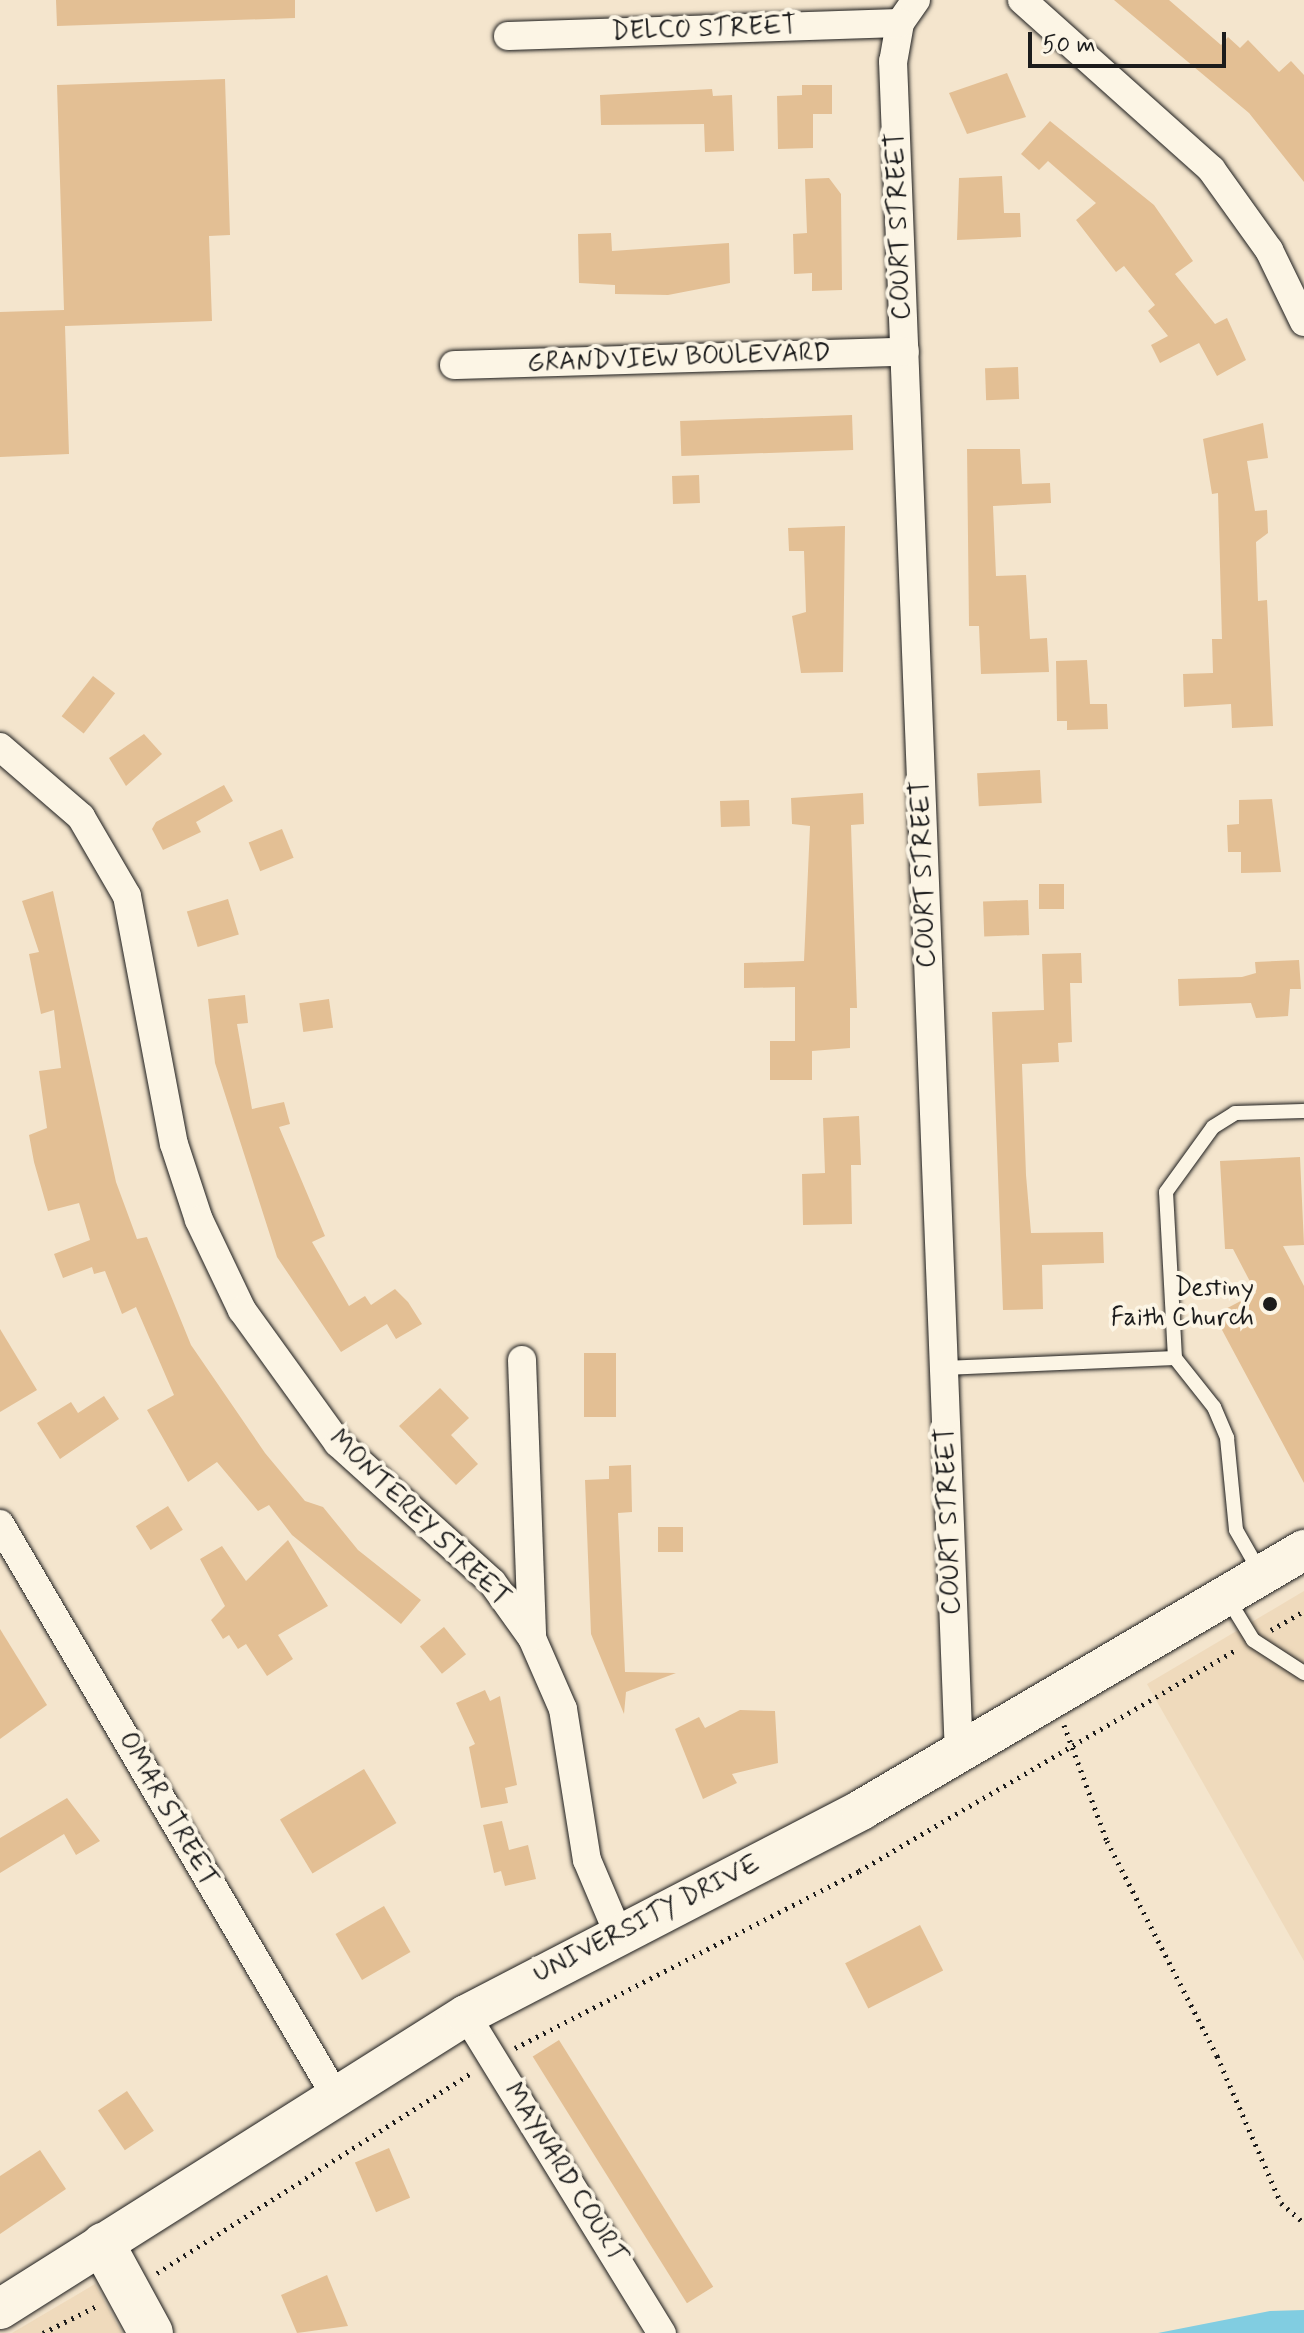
<!DOCTYPE html>
<html>
<head>
<meta charset="utf-8">
<style>
	body { margin:0 }
	#map { position:relative; width:1304px; height:2333px; overflow:hidden; background:#f4e5cd; font-family:Mynerve,sans-serif }
	div>[style] { position:absolute }
	[style*='--x'] { left:calc(var(--x)*1px); top:calc(var(--y)*1px); width:calc(var(--w)*1px); rotate:calc(var(--a)*1deg) }
	.built>* { inset:0; background:#efdabc }
	.water>* { inset:0; background:#81cde1 }
	.building>* { inset:0; background:#e3bf94; transform-origin:0 0 }
	.path>* { height:5px; margin-top:-2.5px; transform-origin:0; background:repeating-linear-gradient(90deg,#1c1c1c 0 2px,transparent 0 8px) }
	.roads { filter:drop-shadow(0 0 2px #1c1c1c) drop-shadow(0 0 2px #1c1c1c) }
	.service>* { height:14px; margin:-7px; padding:0 7px; transform-origin:7px; border-radius:7px; background:#fcf5e5 }
	.minor>* { height:28px; margin:-14px; padding:0 14px; transform-origin:14px; border-radius:14px; background:#fcf5e5 }
	.secondary>* { height:40px; margin:-20px; padding:0 20px; transform-origin:20px; border-radius:20px; background:#fcf5e5 }
	.trunk>* { height:44px; margin:-22px; padding:0 22px; transform-origin:22px; border-radius:22px; background:#fcf5e5 }
	.dots>* { width:22px; height:22px; translate:-50% -50%; box-sizing:border-box; border:4px solid #fcf5e5; border-radius:50% }
	span { translate:-50% -50%; white-space:nowrap; text-align:center; line-height:1.15; -webkit-text-stroke:8px #fcf5e5; paint-order:stroke }
	.street-label { font-size:26px; color:#1c1c1c }
	.poi-label { font-size:26px; color:#1c1c1c }
	.right { translate:-100% -50%; text-align:right }
	.scale { position:absolute; left:1028px; top:32px; width:198px; height:36px; box-sizing:border-box; border:4px solid #1c1c1c; border-top:0; padding-left:10px; font-size:24px; line-height:28px; white-space:nowrap; color:#1c1c1c; -webkit-text-stroke:6px #fcf5e5; paint-order:stroke }
</style>
</head>
<body>
<div id="map">
	<div class="built">
		<i style="clip-path:polygon(1304px 1591px,1304px 1961px,1147px 1684px)"></i>
		<i style="clip-path:polygon(95px 2284px,122px 2333px,12px 2333px)"></i>
	</div>
	<div class="water">
		<i style="clip-path:polygon(1304px 2310px,1304px 2333px,1158px 2333px,1270px 2311px)"></i>
	</div>
	<div class="building">
		<i style="clip-path:polygon(56px 0,295px 0,295px 18px,57px 26px)"></i>
		<i style="clip-path:polygon(1114px 0,1169px 0,1221px 45px,1228px 37px,1240px 48px,1248px 40px,1279px 72px,1291px 61px,1304px 75px,1304px 182px,1249px 113px)"></i>
		<i style="clip-path:polygon(1007px 73px,1026px 117px,967px 134px,949px 93px)"></i>
		<i style="clip-path:polygon(225px 79px,230px 235px,209px 236px,212px 321px,65px 326px,69px 454px,0 457px,0 312px,64px 310px,57px 85px)"></i>
		<i style="clip-path:polygon(802px 85px,832px 85px,832px 114px,813px 114px,813px 148px,778px 149px,777px 96px,802px 95px)"></i>
		<i style="clip-path:polygon(712px 89px,713px 96px,732px 95px,734px 151px,705px 152px,704px 124px,601px 125px,600px 95px)"></i>
		<i style="clip-path:polygon(1050px 121px,1154px 205px,1193px 261px,1175px 274px,1215px 324px,1227px 318px,1246px 360px,1217px 376px,1199px 343px,1160px 363px,1151px 345px,1168px 336px,1148px 311px,1155px 305px,1124px 266px,1116px 272px,1076px 220px,1096px 203px,1048px 161px,1039px 170px,1021px 154px)"></i>
		<i style="clip-path:polygon(1002px 176px,1004px 213px,1020px 213px,1021px 237px,957px 240px,959px 178px)"></i>
		<i style="clip-path:polygon(829px 178px,841px 194px,842px 290px,812px 291px,812px 273px,794px 274px,793px 234px,807px 233px,805px 179px)"></i>
		<i style="clip-path:polygon(611px 233px,612px 251px,729px 243px,730px 283px,668px 295px,615px 294px,615px 285px,579px 283px,578px 234px)"></i>
		<i style="left:1018px;top:367px;width:32px;height:33px;rotate:88deg"></i>
		<i style="left:852px;top:415px;width:35px;height:172px;rotate:88deg"></i>
		<i style="clip-path:polygon(1263px 423px,1268px 458px,1247px 461px,1255px 511px,1267px 510px,1268px 533px,1256px 542px,1258px 601px,1267px 600px,1273px 726px,1232px 728px,1231px 704px,1184px 707px,1183px 674px,1213px 673px,1212px 639px,1222px 639px,1218px 493px,1212px 494px,1203px 439px)"></i>
		<i style="clip-path:polygon(967px 449px,1020px 449px,1022px 484px,1050px 483px,1051px 503px,993px 506px,996px 576px,1026px 575px,1030px 639px,1047px 638px,1049px 672px,981px 674px,979px 626px,969px 626px)"></i>
		<i style="left:699px;top:475px;width:28px;height:27px;rotate:88deg"></i>
		<i style="clip-path:polygon(845px 526px,843px 672px,801px 673px,792px 616px,806px 612px,804px 551px,789px 551px,788px 528px)"></i>
		<i style="clip-path:polygon(1087px 660px,1090px 704px,1107px 704px,1108px 729px,1067px 730px,1067px 721px,1057px 721px,1056px 661px)"></i>
		<i style="left:93px;top:676px;width:28px;height:51px;rotate:38deg"></i>
		<i style="clip-path:polygon(144px 734px,162px 754px,126px 786px,109px 758px)"></i>
		<i style="left:1040px;top:770px;width:33px;height:63px;rotate:87deg"></i>
		<i style="clip-path:polygon(224px 785px,233px 801px,196px 822px,201px 832px,163px 850px,152px 829px,156px 822px)"></i>
		<i style="clip-path:polygon(863px 793px,864px 824px,851px 825px,857px 1008px,850px 1008px,850px 1048px,812px 1051px,812px 1080px,770px 1080px,770px 1041px,795px 1041px,795px 987px,744px 988px,744px 963px,804px 961px,810px 826px,792px 824px,791px 798px)"></i>
		<i style="clip-path:polygon(1272px 799px,1281px 872px,1241px 873px,1241px 852px,1228px 852px,1227px 825px,1239px 824px,1239px 800px)"></i>
		<i style="left:749px;top:800px;width:26px;height:29px;rotate:88deg"></i>
		<i style="left:282px;top:829px;width:31px;height:36px;rotate:68deg"></i>
		<i style="left:1039px;top:884px;width:25px;height:25px"></i>
		<i style="clip-path:polygon(53px 891px,116px 1182px,137px 1239px,147px 1237px,191px 1345px,265px 1453px,305px 1501px,323px 1507px,358px 1550px,421px 1600px,401px 1624px,292px 1535px,269px 1505px,258px 1511px,217px 1462px,188px 1482px,147px 1410px,174px 1395px,136px 1307px,122px 1314px,105px 1271px,94px 1274px,92px 1267px,63px 1278px,54px 1254px,90px 1240px,79px 1203px,48px 1211px,34px 1162px,29px 1135px,47px 1128px,39px 1071px,61px 1068px,54px 1010px,41px 1014px,29px 954px,39px 952px,22px 901px)"></i>
		<i style="left:228px;top:899px;width:37px;height:43px;rotate:73deg"></i>
		<i style="left:1028px;top:900px;width:35px;height:45px;rotate:88deg"></i>
		<i style="clip-path:polygon(1081px 953px,1082px 983px,1070px 983px,1072px 1042px,1058px 1043px,1059px 1062px,1022px 1064px,1026px 1175px,1031px 1233px,1103px 1232px,1104px 1263px,1042px 1265px,1043px 1309px,1003px 1310px,992px 1012px,1044px 1010px,1042px 954px)"></i>
		<i style="clip-path:polygon(1299px 960px,1301px 989px,1290px 989px,1288px 1016px,1256px 1018px,1251px 1003px,1179px 1006px,1178px 979px,1242px 977px,1256px 973px,1255px 962px)"></i>
		<i style="clip-path:polygon(245px 995px,248px 1023px,237px 1024px,252px 1109px,284px 1102px,290px 1124px,279px 1127px,325px 1236px,312px 1242px,349px 1306px,365px 1296px,371px 1305px,395px 1289px,408px 1302px,422px 1324px,396px 1339px,387px 1324px,341px 1352px,277px 1257px,215px 1063px,208px 999px)"></i>
		<i style="left:329px;top:999px;width:29px;height:30px;rotate:82deg"></i>
		<i style="clip-path:polygon(859px 1116px,861px 1165px,851px 1165px,852px 1224px,803px 1225px,802px 1174px,825px 1173px,823px 1118px)"></i>
		<i style="clip-path:polygon(1300px 1157px,1304px 1245px,1283px 1246px,1304px 1286px,1304px 1483px,1214px 1315px,1256px 1293px,1233px 1249px,1225px 1249px,1220px 1161px)"></i>
		<i style="clip-path:polygon(0 1329px,37px 1390px,0 1412px)"></i>
		<i style="left:584px;top:1353px;width:32px;height:64px"></i>
		<i style="clip-path:polygon(440px 1388px,469px 1418px,451px 1435px,478px 1464px,456px 1485px,399px 1426px)"></i>
		<i style="clip-path:polygon(104px 1396px,119px 1419px,60px 1459px,37px 1423px,71px 1402px,78px 1413px)"></i>
		<i style="clip-path:polygon(631px 1465px,632px 1512px,618px 1513px,625px 1672px,676px 1673px,626px 1692px,624px 1714px,591px 1634px,585px 1480px,609px 1479px,609px 1466px)"></i>
		<i style="left:168px;top:1506px;width:28px;height:38px;rotate:58deg"></i>
		<i style="left:658px;top:1527px;width:25px;height:25px"></i>
		<i style="clip-path:polygon(288px 1540px,328px 1606px,278px 1635px,293px 1659px,267px 1676px,246px 1644px,238px 1649px,229px 1635px,223px 1639px,211px 1620px,225px 1606px,200px 1559px,222px 1546px,246px 1581px)"></i>
		<i style="left:444px;top:1627px;width:35px;height:31px;rotate:51deg"></i>
		<i style="clip-path:polygon(0 1629px,47px 1705px,0 1739px)"></i>
		<i style="clip-path:polygon(485px 1690px,490px 1701px,500px 1696px,517px 1785px,505px 1788px,508px 1803px,481px 1808px,469px 1747px,475px 1744px,456px 1703px)"></i>
		<i style="clip-path:polygon(740px 1710px,775px 1711px,778px 1763px,732px 1774px,737px 1783px,703px 1799px,675px 1729px,699px 1717px,705px 1728px)"></i>
		<i style="left:364px;top:1769px;width:63px;height:98px;rotate:59deg"></i>
		<i style="clip-path:polygon(67px 1798px,100px 1841px,76px 1855px,64px 1834px,0 1873px,0 1838px)"></i>
		<i style="clip-path:polygon(502px 1821px,509px 1850px,528px 1845px,536px 1879px,505px 1886px,501px 1871px,494px 1873px,483px 1825px)"></i>
		<i style="left:384px;top:1906px;width:53px;height:56px;rotate:60deg"></i>
		<i style="left:920px;top:1925px;width:51px;height:84px;rotate:63deg"></i>
		<i style="left:559px;top:2040px;width:291px;height:31px;rotate:58deg"></i>
		<i style="left:127px;top:2091px;width:48px;height:35px;rotate:56deg"></i>
		<i style="left:389px;top:2148px;width:54px;height:37px;rotate:67deg"></i>
		<i style="clip-path:polygon(40px 2150px,66px 2189px,0 2234px,0 2176px)"></i>
		<i style="clip-path:polygon(327px 2275px,348px 2326px,297px 2333px,281px 2295px)"></i>
	</div>
	<div class="path">
		<i style="--x:1271;--y:1630;--w:38;--a:-30"></i>
		<i style="--x:1064;--y:1725;--w:124;--a:69.7"></i>
		<i style="--x:1107;--y:1841;--w:242;--a:62.9"></i>
		<i style="--x:1217;--y:2056;--w:160;--a:66.5"></i>
		<i style="--x:1281;--y:2203;--w:30;--a:41"></i>
		<i style="--x:515;--y:2048;--w:387;--a:-27.2"></i>
		<i style="--x:859;--y:1871;--w:439;--a:-30.4"></i>
		<i style="--x:157;--y:2273;--w:374;--a:-32.5"></i>
		<i style="--x:43;--y:2333;--w:63;--a:-26.6"></i>
	</div>
	<div class="roads">
		<div class="service">
			<i style="--x:1175;--y:1358;--w:166;--a:-93.1"></i>
			<i style="--x:1166;--y:1192;--w:80;--a:-54.1"></i>
			<i style="--x:1213;--y:1127;--w:26;--a:-32"></i>
			<i style="--x:1235;--y:1113;--w:69;--a:-1.7"></i>
			<i style="--x:944;--y:1368;--w:231;--a:-2.5"></i>
			<i style="--x:1175;--y:1358;--w:63;--a:51.5"></i>
			<i style="--x:1214;--y:1407;--w:34;--a:67"></i>
			<i style="--x:1227;--y:1438;--w:92;--a:84.4"></i>
			<i style="--x:1236;--y:1530;--w:48;--a:60.3"></i>
			<i style="--x:1228;--y:1599;--w:48;--a:58.6"></i>
			<i style="--x:1253;--y:1640;--w:61;--a:32.9"></i>
		</div>
		<div class="minor">
			<i style="--x:916;--y:0;--w:28;--a:125"></i>
			<i style="--x:900;--y:23;--w:39;--a:100"></i>
			<i style="--x:893;--y:61;--w:1693;--a:87.77"></i>
			<i style="--x:1022;--y:0;--w:254;--a:41.8"></i>
			<i style="--x:1211;--y:169;--w:100;--a:54.4"></i>
			<i style="--x:1269;--y:250;--w:80;--a:64.1"></i>
			<i style="--x:508;--y:36;--w:392;--a:-1.9"></i>
			<i style="--x:454;--y:365;--w:451;--a:-1.7"></i>
			<i style="--x:0;--y:747;--w:107;--a:40.8"></i>
			<i style="--x:81;--y:817;--w:91;--a:59.8"></i>
			<i style="--x:127;--y:896;--w:252;--a:79.3"></i>
			<i style="--x:174;--y:1144;--w:80;--a:71.8"></i>
			<i style="--x:199;--y:1220;--w:100;--a:64.5"></i>
			<i style="--x:242;--y:1310;--w:164;--a:54.2"></i>
			<i style="--x:338;--y:1443;--w:207;--a:42.1"></i>
			<i style="--x:492;--y:1582;--w:69;--a:54.5"></i>
			<i style="--x:532;--y:1638;--w:77;--a:66.4"></i>
			<i style="--x:563;--y:1709;--w:153;--a:81"></i>
			<i style="--x:587;--y:1860;--w:79;--a:67"></i>
			<i style="--x:522;--y:1360;--w:277;--a:87.9"></i>
			<i style="--x:0;--y:1524;--w:662;--a:59.6"></i>
			<i style="--x:466;--y:2015;--w:374;--a:58.4"></i>
		</div>
		<div class="secondary">
			<i style="--x:0;--y:2309;--w:551;--a:-32.25"></i>
			<i style="--x:466;--y:2015;--w:445;--a:-27.4"></i>
			<i style="--x:861;--y:1810;--w:514;--a:-30.41"></i>
		</div>
		<div class="trunk">
			<i style="--x:103;--y:2245;--w:100;--a:61.4"></i>
		</div>
	</div>
	<div class="dots">
		<i style="left:1270px;top:1304px;background:#1c1c1c"></i>
	</div>
	<div class="street-label">
		<span style="left:704px;top:30px;rotate:-2deg">DELCO STREET</span>
		<span style="left:900px;top:226px;rotate:-92deg">COURT STREET</span>
		<span style="left:679px;top:359px;rotate:-2deg">GRANDVIEW BOULEVARD</span>
		<span style="left:925px;top:874px;rotate:-92deg">COURT STREET</span>
		<span style="left:419px;top:1519px;rotate:44deg">MONTEREY STREET</span>
		<span style="left:950px;top:1521px;rotate:-92deg">COURT STREET</span>
		<span style="left:167px;top:1810px;rotate:60deg">OMAR STREET</span>
		<span style="left:647px;top:1920px;rotate:-27deg">UNIVERSITY DRIVE</span>
		<span style="left:564px;top:2174px;rotate:58deg">MAYNARD COURT</span>
	</div>
	<div class="poi-label">
		<span class="right" style="left:1254px;top:1304px">Destiny<br>Faith Church</span>
	</div>
	<div class="scale">50 m</div>
</div>
</body>
</html>
